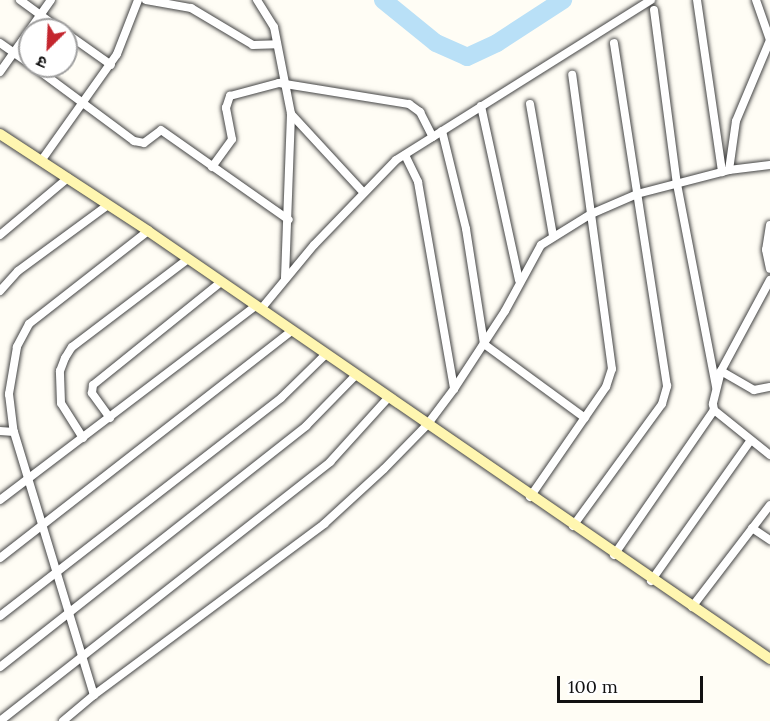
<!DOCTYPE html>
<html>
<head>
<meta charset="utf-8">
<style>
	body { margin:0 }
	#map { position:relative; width:770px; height:721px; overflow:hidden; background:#fffdf5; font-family:Lora,"Noto Sans Devanagari",serif }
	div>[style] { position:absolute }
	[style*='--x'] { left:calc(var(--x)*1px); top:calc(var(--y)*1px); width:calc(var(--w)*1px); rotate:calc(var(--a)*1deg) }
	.river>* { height:18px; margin:-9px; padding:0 9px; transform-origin:9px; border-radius:9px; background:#b9e0f7 }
	.roads { filter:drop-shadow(0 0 2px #444) drop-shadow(0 0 2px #444) }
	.street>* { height:8px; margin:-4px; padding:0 4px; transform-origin:4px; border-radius:4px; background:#fff }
	.secondary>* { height:10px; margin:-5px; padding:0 5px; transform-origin:5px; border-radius:5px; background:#fff6b0 }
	span { translate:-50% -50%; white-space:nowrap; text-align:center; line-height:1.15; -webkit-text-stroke:6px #fff; paint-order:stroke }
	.north { position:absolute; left:18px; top:18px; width:60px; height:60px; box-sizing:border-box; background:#fff; border:2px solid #a0a0a0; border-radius:50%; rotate:204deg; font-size:16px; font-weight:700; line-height:24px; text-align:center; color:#111 }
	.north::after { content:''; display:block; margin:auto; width:21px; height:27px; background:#c4262e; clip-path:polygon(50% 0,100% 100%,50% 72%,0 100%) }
	.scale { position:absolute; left:557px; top:676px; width:146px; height:27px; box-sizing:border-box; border:3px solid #111; border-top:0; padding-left:8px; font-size:18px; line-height:21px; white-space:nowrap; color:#111; -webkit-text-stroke:4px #fff; paint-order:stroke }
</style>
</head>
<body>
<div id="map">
	<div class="river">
		<i style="--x:383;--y:0;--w:68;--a:39.1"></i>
		<i style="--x:436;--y:43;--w:34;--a:24"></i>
		<i style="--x:467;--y:57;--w:33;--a:-25"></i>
		<i style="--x:497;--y:43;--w:79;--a:-33.1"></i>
	</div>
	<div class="roads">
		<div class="street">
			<i style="--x:20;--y:0;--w:51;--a:36.2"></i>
			<i style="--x:146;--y:0;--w:46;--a:10.1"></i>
			<i style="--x:191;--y:8;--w:72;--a:30.8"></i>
			<i style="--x:253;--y:45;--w:24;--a:-2"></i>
			<i style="--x:257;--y:0;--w:32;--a:58"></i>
			<i style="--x:274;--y:27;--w:89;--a:78.9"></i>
			<i style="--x:291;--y:114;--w:165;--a:92.1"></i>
			<i style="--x:697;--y:0;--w:174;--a:81.7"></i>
			<i style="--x:756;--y:0;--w:42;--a:70.7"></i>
			<i style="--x:654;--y:10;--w:176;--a:82.5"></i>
			<i style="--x:677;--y:184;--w:207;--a:79.1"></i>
			<i style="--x:66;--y:33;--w:55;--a:35.4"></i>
			<i style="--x:0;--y:43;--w:37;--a:35"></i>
			<i style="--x:33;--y:66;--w:126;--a:36.6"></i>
			<i style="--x:134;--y:141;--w:10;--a:11"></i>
			<i style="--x:144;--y:143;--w:21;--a:-37"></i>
			<i style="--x:161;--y:130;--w:156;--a:35.1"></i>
			<i style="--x:0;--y:72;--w:88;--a:-54.7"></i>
			<i style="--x:530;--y:104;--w:134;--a:80.1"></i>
			<i style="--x:481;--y:106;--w:178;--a:77.7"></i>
			<i style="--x:291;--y:114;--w:106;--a:47.3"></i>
			<i style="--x:442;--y:131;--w:101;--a:76.2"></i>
			<i style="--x:466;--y:229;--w:116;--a:81.1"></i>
			<i style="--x:484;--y:344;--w:125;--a:36.2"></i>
			<i style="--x:405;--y:155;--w:30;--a:64"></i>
			<i style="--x:418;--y:182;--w:210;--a:80.1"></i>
			<i style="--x:41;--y:161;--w:131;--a:-54.6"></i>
			<i style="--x:117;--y:54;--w:58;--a:-68.7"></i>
			<i style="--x:212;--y:167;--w:34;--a:-54"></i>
			<i style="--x:232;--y:139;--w:32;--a:-101"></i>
			<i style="--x:226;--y:108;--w:13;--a:-72"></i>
			<i style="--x:230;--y:96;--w:51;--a:-14.9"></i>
			<i style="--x:279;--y:83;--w:132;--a:9.2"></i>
			<i style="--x:409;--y:104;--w:14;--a:36"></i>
			<i style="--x:420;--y:112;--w:28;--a:63"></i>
			<i style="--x:729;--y:170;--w:49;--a:-81.9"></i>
			<i style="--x:736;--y:121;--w:88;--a:-67.2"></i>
			<i style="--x:770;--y:225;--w:25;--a:99"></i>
			<i style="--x:766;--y:250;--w:19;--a:78"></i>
			<i style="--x:148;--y:231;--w:151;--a:142"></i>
			<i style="--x:29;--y:324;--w:26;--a:118"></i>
			<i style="--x:17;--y:347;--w:48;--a:99.7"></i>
			<i style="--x:9;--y:394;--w:38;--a:83"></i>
			<i style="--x:14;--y:432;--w:275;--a:73.1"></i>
			<i style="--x:94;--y:695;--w:287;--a:-36.6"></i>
			<i style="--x:324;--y:524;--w:81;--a:-42.5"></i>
			<i style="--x:384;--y:469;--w:62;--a:-45.7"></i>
			<i style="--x:427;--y:425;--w:45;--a:-53.1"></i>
			<i style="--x:454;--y:389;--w:93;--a:-56.8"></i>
			<i style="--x:505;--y:311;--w:75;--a:-61.4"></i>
			<i style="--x:541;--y:245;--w:59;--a:-31.8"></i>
			<i style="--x:591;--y:214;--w:50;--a:-23.5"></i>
			<i style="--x:637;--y:194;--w:95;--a:-14.6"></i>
			<i style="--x:729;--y:170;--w:41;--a:-7"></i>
			<i style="--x:0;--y:235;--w:89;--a:-40"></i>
			<i style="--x:770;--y:280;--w:103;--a:118.3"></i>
			<i style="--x:721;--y:371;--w:34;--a:104"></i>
			<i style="--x:713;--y:404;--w:6;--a:81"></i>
			<i style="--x:714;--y:410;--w:72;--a:38.8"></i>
			<i style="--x:0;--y:291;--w:27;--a:-48"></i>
			<i style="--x:18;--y:271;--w:112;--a:-36.3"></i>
			<i style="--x:261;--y:309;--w:83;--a:-50.4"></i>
			<i style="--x:314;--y:245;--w:118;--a:-46"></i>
			<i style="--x:396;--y:160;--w:301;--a:-32.1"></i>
			<i style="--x:721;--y:371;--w:38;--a:30"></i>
			<i style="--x:754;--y:390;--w:16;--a:-11"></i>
			<i style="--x:110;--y:418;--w:31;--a:-126"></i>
			<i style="--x:92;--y:393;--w:8;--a:-83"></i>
			<i style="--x:93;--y:385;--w:164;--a:-38.8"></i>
			<i style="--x:0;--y:431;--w:14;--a:4"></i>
			<i style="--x:83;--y:438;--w:41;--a:-122.2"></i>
			<i style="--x:61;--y:403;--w:32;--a:-92"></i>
			<i style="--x:60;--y:371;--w:14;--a:-69"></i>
			<i style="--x:65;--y:358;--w:13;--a:-58"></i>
			<i style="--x:72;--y:347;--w:146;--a:-37.2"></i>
			<i style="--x:530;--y:497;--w:134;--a:-55.4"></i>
			<i style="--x:606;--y:387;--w:19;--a:-72"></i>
			<i style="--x:612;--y:369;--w:297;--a:-97.7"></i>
			<i style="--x:0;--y:500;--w:321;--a:-37.2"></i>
			<i style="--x:573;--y:526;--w:151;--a:-53.9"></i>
			<i style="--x:662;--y:404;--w:19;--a:-74"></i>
			<i style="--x:667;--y:386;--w:347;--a:-98.8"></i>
			<i style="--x:752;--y:528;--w:22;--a:34"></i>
			<i style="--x:614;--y:555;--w:176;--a:-55.4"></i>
			<i style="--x:0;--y:558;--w:370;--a:-37.9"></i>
			<i style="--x:651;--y:581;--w:171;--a:-54.7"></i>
			<i style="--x:692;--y:607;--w:128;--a:-52.6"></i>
			<i style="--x:0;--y:616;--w:356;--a:-37.8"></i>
			<i style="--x:281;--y:398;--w:62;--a:-44.3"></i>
			<i style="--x:0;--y:667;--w:390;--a:-38.2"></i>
			<i style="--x:306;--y:426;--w:71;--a:-45.6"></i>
			<i style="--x:0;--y:721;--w:420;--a:-38.1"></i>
			<i style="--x:330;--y:462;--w:86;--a:-47.8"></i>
			<i style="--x:63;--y:721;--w:40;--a:-40"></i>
		</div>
		<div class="secondary">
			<i style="--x:0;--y:134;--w:177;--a:33.2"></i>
			<i style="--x:148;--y:231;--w:755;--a:34.53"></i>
		</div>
	</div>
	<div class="north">उ</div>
	<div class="scale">100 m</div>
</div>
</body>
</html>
